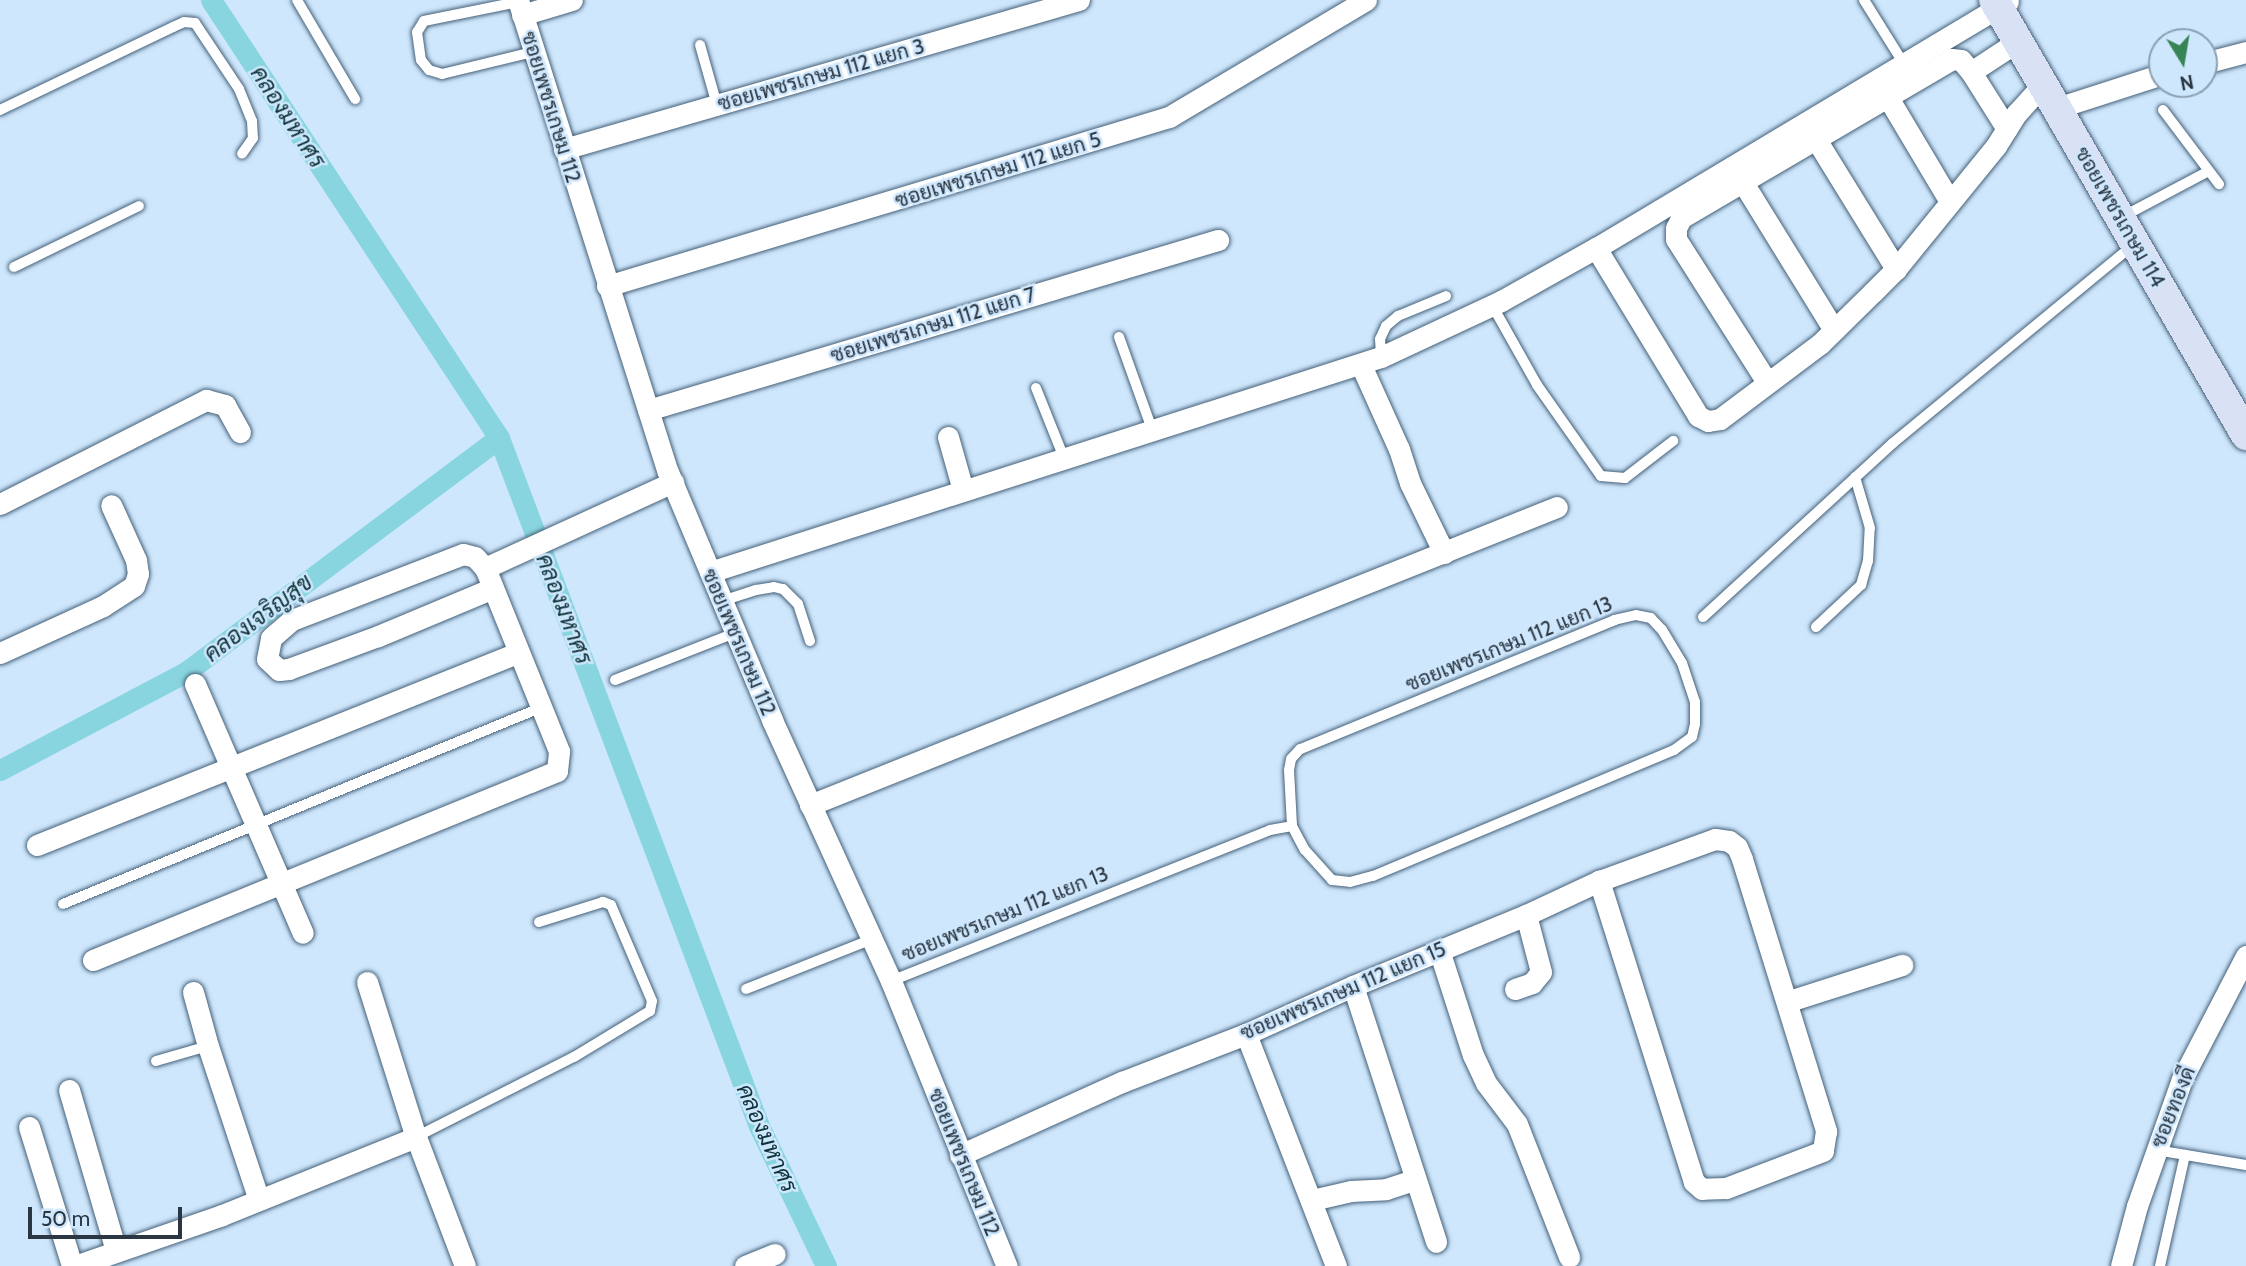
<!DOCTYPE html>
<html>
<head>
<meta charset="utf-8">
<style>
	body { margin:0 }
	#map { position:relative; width:2246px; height:1266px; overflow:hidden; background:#cee7fd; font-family:Cabin,Sarabun,sans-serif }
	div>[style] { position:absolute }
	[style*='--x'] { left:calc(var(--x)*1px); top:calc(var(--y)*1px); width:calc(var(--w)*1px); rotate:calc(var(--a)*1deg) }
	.canal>* { height:21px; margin:-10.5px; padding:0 10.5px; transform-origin:10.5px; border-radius:10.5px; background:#88d5e0 }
	.roads { filter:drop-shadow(0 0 2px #456078) drop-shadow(0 0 2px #456078) }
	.lane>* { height:10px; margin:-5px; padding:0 5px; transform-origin:5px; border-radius:5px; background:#fff }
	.street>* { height:21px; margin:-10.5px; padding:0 10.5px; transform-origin:10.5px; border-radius:10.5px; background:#fff }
	.secondary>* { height:30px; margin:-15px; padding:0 15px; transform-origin:15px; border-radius:15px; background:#d9e2f5 }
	span { translate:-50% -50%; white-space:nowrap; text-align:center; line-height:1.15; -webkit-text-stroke:5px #cee7fd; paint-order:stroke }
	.street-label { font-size:21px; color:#2a3641 }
	.water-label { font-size:23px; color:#0e343a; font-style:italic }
	.north { position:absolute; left:2148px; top:28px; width:70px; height:70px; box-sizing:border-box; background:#cee7fd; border:2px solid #8ca0b2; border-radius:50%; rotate:169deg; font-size:19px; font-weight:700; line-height:28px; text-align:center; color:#2a3641 }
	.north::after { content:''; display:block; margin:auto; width:24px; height:32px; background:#378555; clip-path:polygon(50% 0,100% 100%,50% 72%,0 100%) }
	.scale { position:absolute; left:28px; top:1207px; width:154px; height:32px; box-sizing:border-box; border:4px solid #2a3641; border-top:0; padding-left:9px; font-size:21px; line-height:24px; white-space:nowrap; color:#2a3641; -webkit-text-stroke:5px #cee7fd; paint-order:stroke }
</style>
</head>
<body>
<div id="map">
	<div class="canal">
		<i style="--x:211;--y:0;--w:524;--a:56.67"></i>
		<i style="--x:499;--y:438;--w:735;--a:69.3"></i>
		<i style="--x:759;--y:1126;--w:155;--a:64.4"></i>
		<i style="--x:0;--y:770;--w:210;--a:-27.8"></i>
		<i style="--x:186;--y:672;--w:391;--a:-36.8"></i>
	</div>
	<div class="roads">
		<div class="lane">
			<i style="--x:297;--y:0;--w:115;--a:59.6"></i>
			<i style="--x:1864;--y:0;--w:75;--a:58"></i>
			<i style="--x:518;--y:2;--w:96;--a:168.6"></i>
			<i style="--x:424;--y:21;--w:13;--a:122"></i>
			<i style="--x:417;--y:32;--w:28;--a:82"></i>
			<i style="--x:421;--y:60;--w:13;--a:51"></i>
			<i style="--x:429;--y:70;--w:14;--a:17"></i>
			<i style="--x:442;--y:74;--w:94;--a:-13.6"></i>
			<i style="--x:700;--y:45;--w:62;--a:74.2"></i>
			<i style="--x:0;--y:110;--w:192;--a:-25.6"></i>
			<i style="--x:173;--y:27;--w:12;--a:-24"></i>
			<i style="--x:184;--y:22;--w:11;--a:5"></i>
			<i style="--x:195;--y:23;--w:79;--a:56.3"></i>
			<i style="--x:239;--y:89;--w:35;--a:68"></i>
			<i style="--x:252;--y:121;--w:17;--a:87"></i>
			<i style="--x:253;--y:138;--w:19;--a:125"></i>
			<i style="--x:2163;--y:110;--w:93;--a:52.9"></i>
			<i style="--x:2122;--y:217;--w:98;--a:-27.9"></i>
			<i style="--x:14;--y:267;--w:139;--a:-26"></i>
			<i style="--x:1492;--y:305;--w:92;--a:60.6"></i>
			<i style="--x:1537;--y:385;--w:111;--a:54.9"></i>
			<i style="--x:1601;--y:476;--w:24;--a:5"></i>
			<i style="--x:1625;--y:478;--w:61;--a:-37.6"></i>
			<i style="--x:1119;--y:337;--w:98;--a:70.3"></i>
			<i style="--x:1381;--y:357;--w:18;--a:-93"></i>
			<i style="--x:1380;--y:339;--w:14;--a:-65"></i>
			<i style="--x:1386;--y:326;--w:16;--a:-40"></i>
			<i style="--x:1398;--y:316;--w:52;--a:-22.6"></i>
			<i style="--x:1036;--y:388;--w:75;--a:68.2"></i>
			<i style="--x:722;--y:601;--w:36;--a:-18"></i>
			<i style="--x:756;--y:590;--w:18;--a:-9"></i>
			<i style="--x:774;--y:587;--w:9;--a:13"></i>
			<i style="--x:783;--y:589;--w:21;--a:45"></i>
			<i style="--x:798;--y:604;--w:39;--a:72"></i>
			<i style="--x:1703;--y:617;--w:258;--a:-42.5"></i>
			<i style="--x:1893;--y:443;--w:311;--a:-39.5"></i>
			<i style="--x:1816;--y:627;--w:62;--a:-43"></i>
			<i style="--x:1861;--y:585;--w:25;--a:-74"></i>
			<i style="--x:1868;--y:561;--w:33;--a:-87"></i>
			<i style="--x:1870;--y:528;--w:53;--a:-106.4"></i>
			<i style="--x:615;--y:680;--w:129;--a:-21.4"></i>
			<i style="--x:63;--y:904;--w:516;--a:-22.34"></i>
			<i style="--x:891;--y:981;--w:408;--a:-21.7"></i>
			<i style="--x:1270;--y:830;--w:22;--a:-10"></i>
			<i style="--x:1292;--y:826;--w:27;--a:62"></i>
			<i style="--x:1305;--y:850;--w:40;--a:48"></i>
			<i style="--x:1332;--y:880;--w:18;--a:6"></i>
			<i style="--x:1350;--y:882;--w:24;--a:-15"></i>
			<i style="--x:1373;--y:876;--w:326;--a:-22.7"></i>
			<i style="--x:1674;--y:750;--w:22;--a:-36"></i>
			<i style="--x:1692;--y:737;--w:13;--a:-77"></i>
			<i style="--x:1695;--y:724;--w:22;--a:-90"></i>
			<i style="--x:1695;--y:702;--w:41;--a:-108.4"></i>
			<i style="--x:1682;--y:663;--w:39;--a:-121"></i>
			<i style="--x:1662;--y:630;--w:16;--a:-133"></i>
			<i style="--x:1651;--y:618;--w:15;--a:-169"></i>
			<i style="--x:1636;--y:615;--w:22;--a:167"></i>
			<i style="--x:1615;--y:620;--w:340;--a:157.7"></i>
			<i style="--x:1300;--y:749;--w:13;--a:132"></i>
			<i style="--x:1291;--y:759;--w:11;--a:100"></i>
			<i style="--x:1289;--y:770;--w:56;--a:86.9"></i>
			<i style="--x:746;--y:989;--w:136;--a:-21.6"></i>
			<i style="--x:156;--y:1061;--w:54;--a:-16.1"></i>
			<i style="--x:416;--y:1137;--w:177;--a:-26.9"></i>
			<i style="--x:574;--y:1057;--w:89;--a:-31.2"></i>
			<i style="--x:650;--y:1011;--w:10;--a:-79"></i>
			<i style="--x:652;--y:1001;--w:104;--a:-113.1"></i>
			<i style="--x:611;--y:905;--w:9;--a:-159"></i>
			<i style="--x:603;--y:902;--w:67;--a:162.6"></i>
			<i style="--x:2156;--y:1150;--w:91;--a:9.5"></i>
			<i style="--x:2160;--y:1266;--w:114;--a:-77.3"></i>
		</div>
		<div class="street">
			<i style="--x:518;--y:0;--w:495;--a:72.4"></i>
			<i style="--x:668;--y:472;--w:269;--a:67.2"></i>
			<i style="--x:772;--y:720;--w:287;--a:65.5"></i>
			<i style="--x:891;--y:981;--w:308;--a:67.9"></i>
			<i style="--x:522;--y:15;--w:52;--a:-16.7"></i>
			<i style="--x:2204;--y:63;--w:43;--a:-14.7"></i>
			<i style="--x:1971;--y:72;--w:56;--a:-33.4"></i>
			<i style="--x:1887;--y:96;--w:121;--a:59.2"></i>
			<i style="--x:2057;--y:108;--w:110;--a:-17.9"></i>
			<i style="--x:1809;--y:128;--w:166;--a:58.3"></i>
			<i style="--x:564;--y:149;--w:536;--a:-16.14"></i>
			<i style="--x:1742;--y:181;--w:175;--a:58.3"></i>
			<i style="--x:1596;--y:248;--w:197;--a:58.7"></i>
			<i style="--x:1698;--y:416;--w:11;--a:27"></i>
			<i style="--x:1708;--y:421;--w:12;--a:-9"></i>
			<i style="--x:1720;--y:419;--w:125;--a:-36.9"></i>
			<i style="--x:1820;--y:344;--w:74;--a:-44.5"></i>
			<i style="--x:1873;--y:292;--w:33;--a:-45"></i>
			<i style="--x:1896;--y:269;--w:159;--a:-50.9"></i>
			<i style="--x:1996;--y:146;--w:39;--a:-58"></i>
			<i style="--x:2017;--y:113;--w:39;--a:-48"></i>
			<i style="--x:607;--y:286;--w:587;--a:-16.74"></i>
			<i style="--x:1169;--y:117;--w:229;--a:-30.7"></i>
			<i style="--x:1361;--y:365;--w:92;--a:65.7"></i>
			<i style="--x:1399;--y:449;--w:36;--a:72"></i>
			<i style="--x:1410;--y:483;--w:78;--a:64.1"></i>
			<i style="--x:1767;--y:382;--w:169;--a:-122.5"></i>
			<i style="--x:1676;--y:239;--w:11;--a:-90"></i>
			<i style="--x:1676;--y:228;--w:11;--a:-63"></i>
			<i style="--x:1681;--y:218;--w:314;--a:-30.4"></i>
			<i style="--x:1952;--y:59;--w:9;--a:6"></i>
			<i style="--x:1961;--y:60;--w:16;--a:50"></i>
			<i style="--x:1971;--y:72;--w:67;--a:57.7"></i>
			<i style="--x:648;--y:410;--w:595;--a:-16.61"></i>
			<i style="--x:948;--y:437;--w:55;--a:74.2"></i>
			<i style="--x:0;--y:504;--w:231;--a:-26.8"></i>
			<i style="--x:206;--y:400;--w:20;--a:15"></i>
			<i style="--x:225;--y:405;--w:31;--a:61"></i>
			<i style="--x:710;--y:572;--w:705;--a:-17.77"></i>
			<i style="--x:1381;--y:357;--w:132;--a:-25"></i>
			<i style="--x:1501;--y:301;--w:109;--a:-29.2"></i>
			<i style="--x:1596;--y:248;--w:480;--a:-30.9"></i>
			<i style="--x:493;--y:588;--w:125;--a:157.3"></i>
			<i style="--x:378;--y:636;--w:95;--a:159.7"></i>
			<i style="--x:289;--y:669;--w:10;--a:174"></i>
			<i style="--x:279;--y:670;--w:16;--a:-137"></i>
			<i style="--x:267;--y:659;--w:21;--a:-79"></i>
			<i style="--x:271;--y:638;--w:28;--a:-41"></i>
			<i style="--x:292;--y:620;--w:183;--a:-21.1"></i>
			<i style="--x:463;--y:554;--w:12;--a:14"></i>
			<i style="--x:475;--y:557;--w:15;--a:48"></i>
			<i style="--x:485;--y:568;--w:207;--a:-24.6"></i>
			<i style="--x:0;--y:653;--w:113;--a:-24.5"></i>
			<i style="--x:103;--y:606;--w:37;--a:-33"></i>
			<i style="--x:134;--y:586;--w:13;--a:-72"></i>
			<i style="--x:138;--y:574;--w:14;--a:-98"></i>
			<i style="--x:136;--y:560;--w:60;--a:-114.4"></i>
			<i style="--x:195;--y:684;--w:271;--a:66.6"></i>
			<i style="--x:810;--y:805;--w:804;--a:-21.75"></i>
			<i style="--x:37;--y:845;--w:517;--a:-21.8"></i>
			<i style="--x:1439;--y:950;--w:110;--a:72.1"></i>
			<i style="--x:1473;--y:1055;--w:31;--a:65"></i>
			<i style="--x:1486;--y:1083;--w:51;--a:52.9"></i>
			<i style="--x:1517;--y:1124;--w:143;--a:68.6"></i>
			<i style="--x:93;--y:960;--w:501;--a:-22.16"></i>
			<i style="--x:557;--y:771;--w:20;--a:-84"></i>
			<i style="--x:559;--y:751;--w:197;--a:-112"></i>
			<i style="--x:367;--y:982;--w:163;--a:72.5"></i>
			<i style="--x:416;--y:1137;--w:138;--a:69.2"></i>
			<i style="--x:1353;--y:986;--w:269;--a:72"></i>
			<i style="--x:1515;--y:989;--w:18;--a:-19"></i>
			<i style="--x:1532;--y:983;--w:14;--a:-51"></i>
			<i style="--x:1541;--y:972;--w:59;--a:-104.7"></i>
			<i style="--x:193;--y:992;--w:56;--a:74.5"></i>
			<i style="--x:208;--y:1046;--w:162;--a:71.7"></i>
			<i style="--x:1789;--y:1001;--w:119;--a:-17.7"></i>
			<i style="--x:1246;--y:1034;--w:249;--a:68.8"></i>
			<i style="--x:69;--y:1090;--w:168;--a:73.7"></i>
			<i style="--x:29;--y:1127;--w:145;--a:72.8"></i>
			<i style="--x:960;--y:1155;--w:178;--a:-24.3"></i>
			<i style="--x:1122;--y:1082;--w:133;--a:-21.2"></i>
			<i style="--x:1246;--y:1034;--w:117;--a:-24.2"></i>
			<i style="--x:1353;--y:986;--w:187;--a:-22.3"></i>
			<i style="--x:1526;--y:915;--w:81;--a:-25"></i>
			<i style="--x:1599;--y:881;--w:123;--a:-19.9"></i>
			<i style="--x:1715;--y:839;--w:14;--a:8"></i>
			<i style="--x:1729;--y:841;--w:10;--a:37"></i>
			<i style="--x:1737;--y:847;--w:13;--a:67"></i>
			<i style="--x:1742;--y:859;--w:285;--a:72.8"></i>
			<i style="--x:1826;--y:1131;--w:20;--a:99"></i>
			<i style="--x:1823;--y:1151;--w:104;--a:159.1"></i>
			<i style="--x:1726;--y:1188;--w:24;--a:178"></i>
			<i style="--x:1702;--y:1189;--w:11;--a:-139"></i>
			<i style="--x:1694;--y:1182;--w:316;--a:-107.5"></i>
			<i style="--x:1312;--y:1200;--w:40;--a:-13"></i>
			<i style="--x:1351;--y:1191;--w:35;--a:-3"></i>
			<i style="--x:1386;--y:1189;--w:29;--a:-18"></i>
			<i style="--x:75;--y:1266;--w:156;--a:-19.1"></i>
			<i style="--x:222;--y:1215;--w:209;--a:-21.9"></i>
			<i style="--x:745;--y:1266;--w:32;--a:-22"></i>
			<i style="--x:2121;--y:1266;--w:62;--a:-75.1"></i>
			<i style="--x:2137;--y:1206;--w:135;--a:-70.5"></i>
			<i style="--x:2182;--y:1079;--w:139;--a:-62.5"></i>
		</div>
		<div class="secondary">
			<i style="--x:1994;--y:0;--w:503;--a:59.92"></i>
		</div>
	</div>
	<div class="street-label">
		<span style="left:821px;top:75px;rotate:-16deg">ซอยเพชรเกษม 112 แยก 3</span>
		<span style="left:551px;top:107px;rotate:73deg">ซอยเพชรเกษม 112</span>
		<span style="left:998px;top:170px;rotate:-17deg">ซอยเพชรเกษม 112 แยก 5</span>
		<span style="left:2120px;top:217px;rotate:60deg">ซอยเพชรเกษม 114</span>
		<span style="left:933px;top:325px;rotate:-17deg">ซอยเพชรเกษม 112 แยก 7</span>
		<span style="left:739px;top:642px;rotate:67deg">ซอยเพชรเกษม 112</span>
		<span style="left:1509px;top:644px;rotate:-22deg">ซอยเพชรเกษม 112 แยก 13</span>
		<span style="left:1005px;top:914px;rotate:-22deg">ซอยเพชรเกษม 112 แยก 13</span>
		<span style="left:1343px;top:991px;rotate:-23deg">ซอยเพชรเกษม 112 แยก 15</span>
		<span style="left:2173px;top:1107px;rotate:-68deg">ซอยทองดี</span>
		<span style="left:964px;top:1162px;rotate:68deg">ซอยเพชรเกษม 112</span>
	</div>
	<div class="water-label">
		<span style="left:288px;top:117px;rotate:57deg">คลองมหาศร</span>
		<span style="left:564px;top:609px;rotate:69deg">คลองมหาศร</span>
		<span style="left:258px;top:618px;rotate:-37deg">คลองเจริญสุข</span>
		<span style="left:767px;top:1138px;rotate:66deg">คลองมหาศร</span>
	</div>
	<div class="north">N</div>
	<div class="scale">50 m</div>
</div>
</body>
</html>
